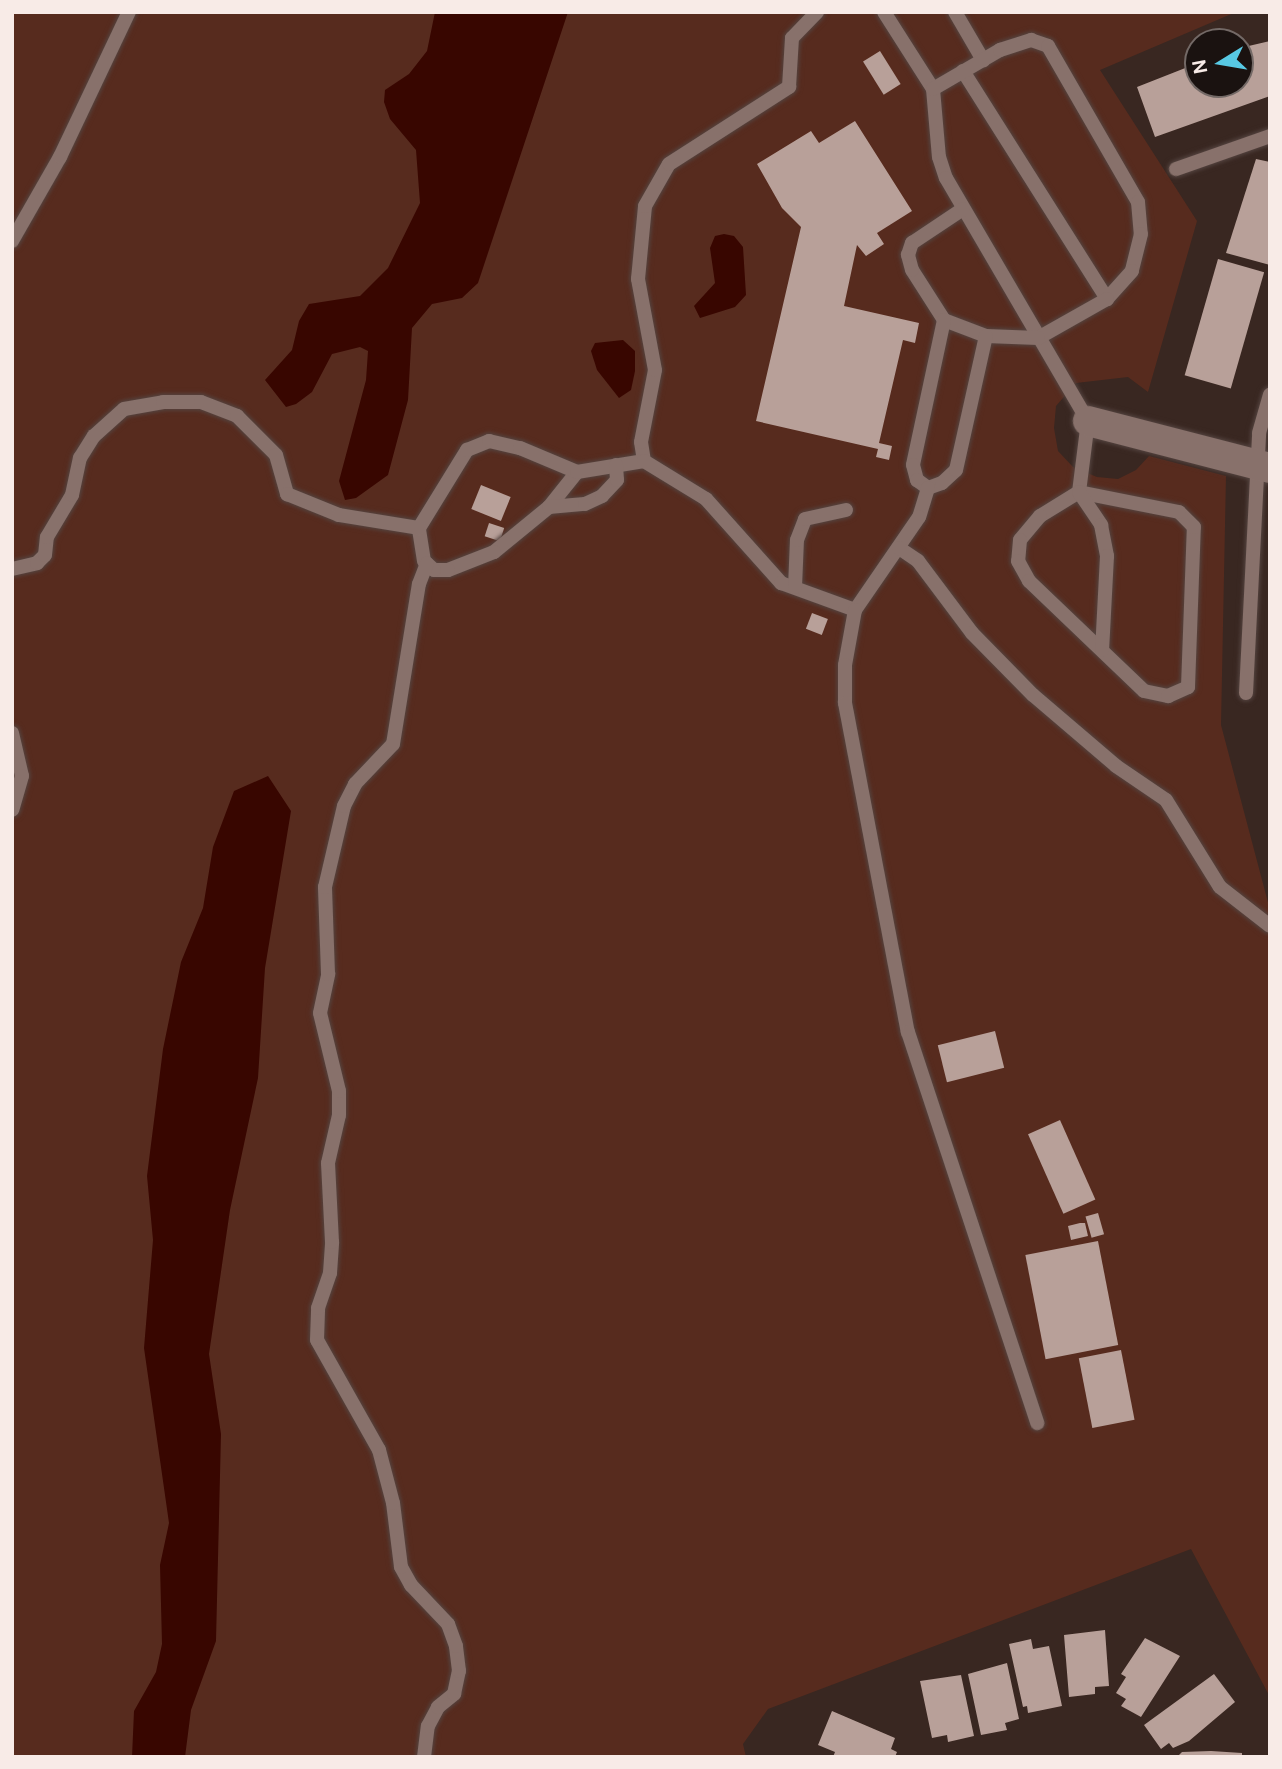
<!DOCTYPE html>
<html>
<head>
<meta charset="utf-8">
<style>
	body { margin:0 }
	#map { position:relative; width:1282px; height:1769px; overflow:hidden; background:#392721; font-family:"DM Sans",sans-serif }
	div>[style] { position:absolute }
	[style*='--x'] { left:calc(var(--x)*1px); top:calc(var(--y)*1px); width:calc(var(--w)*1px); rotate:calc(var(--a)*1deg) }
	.green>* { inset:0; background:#572b1e }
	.water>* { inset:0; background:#380600 }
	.building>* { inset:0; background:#b8a099; transform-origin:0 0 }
	.roads { filter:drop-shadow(0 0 2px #544440) drop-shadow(0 0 2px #544440) }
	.lane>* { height:14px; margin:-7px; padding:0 7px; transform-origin:7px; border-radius:7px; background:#88716b }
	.street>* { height:30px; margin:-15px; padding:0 15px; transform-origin:15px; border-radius:15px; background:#88716b }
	span { translate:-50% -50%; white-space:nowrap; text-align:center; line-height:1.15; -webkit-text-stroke:7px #1a1210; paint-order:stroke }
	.frame { position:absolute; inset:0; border:14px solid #f8ebe7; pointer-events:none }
	.north { position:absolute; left:1184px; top:28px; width:70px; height:70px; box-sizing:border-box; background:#1a1210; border:2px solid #736966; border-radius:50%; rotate:259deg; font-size:19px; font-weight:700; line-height:28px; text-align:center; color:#f8ebe7 }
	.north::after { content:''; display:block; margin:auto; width:24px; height:32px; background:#58c9e4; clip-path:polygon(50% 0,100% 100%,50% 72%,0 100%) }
</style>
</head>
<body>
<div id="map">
	<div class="green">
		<i style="clip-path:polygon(12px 12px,1236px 12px,1100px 70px,1197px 221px,1148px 392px,1128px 377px,1076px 383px,1056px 406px,1054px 428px,1058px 451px,1073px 467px,1097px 477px,1118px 479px,1136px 470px,1149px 456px,1226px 476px,1221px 725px,1270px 910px,1270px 1697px,1191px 1549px,768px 1709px,743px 1744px,746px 1757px,12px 1757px)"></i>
	</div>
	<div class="water">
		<i style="clip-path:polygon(435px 12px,568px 12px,478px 283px,462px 298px,432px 304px,412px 328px,408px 400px,388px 475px,356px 498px,345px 500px,339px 481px,366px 380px,368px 351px,360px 347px,332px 354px,312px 392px,296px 404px,286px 407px,265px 380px,292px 350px,299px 321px,309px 304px,360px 296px,388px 268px,420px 203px,416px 150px,390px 119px,384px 102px,385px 90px,409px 74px,427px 51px)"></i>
		<i style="clip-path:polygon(724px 234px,734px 236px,743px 247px,746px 295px,735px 307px,700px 318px,694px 306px,715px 283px,710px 248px,715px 236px)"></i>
		<i style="clip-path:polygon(623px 340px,635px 351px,635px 371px,631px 390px,619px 398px,597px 370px,591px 351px,595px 343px)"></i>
		<i style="clip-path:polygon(268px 776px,291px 811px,265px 968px,258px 1078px,230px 1210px,209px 1354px,221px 1434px,216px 1641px,191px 1710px,185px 1757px,132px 1757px,134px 1711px,156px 1672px,162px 1644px,160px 1565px,169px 1523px,144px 1348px,153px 1240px,147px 1176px,163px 1049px,181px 962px,203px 908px,213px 847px,234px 791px)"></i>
	</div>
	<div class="building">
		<i style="clip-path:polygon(1270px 41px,1270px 96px,1155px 137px,1137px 87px,1198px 63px,1198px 84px,1240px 84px,1240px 48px)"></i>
		<i style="left:880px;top:51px;width:39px;height:20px;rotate:58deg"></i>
		<i style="clip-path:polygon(855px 121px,912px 211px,877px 233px,884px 244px,866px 256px,857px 245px,844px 306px,919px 323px,915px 343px,903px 340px,879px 443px,892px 446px,889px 460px,876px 457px,878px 449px,756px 421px,801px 227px,782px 208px,757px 164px,811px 131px,819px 143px)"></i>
		<i style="clip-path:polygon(1256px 159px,1270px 162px,1270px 265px,1226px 253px)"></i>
		<i style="left:1218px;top:259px;width:48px;height:121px;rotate:16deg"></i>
		<i style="left:481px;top:485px;width:32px;height:26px;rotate:22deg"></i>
		<i style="left:489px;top:523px;width:16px;height:14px;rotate:18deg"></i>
		<i style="left:812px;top:613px;width:17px;height:17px;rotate:21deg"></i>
		<i style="left:995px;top:1031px;width:38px;height:59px;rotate:76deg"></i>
		<i style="left:1060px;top:1120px;width:87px;height:35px;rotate:66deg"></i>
		<i style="left:1098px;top:1213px;width:22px;height:13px;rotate:74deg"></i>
		<i style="clip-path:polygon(1080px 1223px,1085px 1223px,1088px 1236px,1071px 1240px,1068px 1226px)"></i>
		<i style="left:1098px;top:1241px;width:106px;height:74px;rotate:79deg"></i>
		<i style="left:1121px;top:1350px;width:71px;height:43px;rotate:79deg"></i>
		<i style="clip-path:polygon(1105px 1630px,1109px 1686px,1095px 1687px,1095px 1694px,1069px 1697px,1064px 1635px)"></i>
		<i style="clip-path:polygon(1145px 1638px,1180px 1656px,1141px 1717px,1121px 1706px,1126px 1699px,1116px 1693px,1126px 1677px,1121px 1674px)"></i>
		<i style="clip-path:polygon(1031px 1639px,1033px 1649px,1049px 1646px,1062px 1706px,1028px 1713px,1027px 1706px,1023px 1707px,1009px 1644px)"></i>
		<i style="clip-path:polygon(1007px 1663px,1019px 1719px,1005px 1723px,1007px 1730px,981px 1735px,968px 1674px)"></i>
		<i style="clip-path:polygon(1214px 1674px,1235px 1702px,1189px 1741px,1173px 1748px,1169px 1743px,1161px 1749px,1144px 1725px)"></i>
		<i style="clip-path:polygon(961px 1675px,974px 1736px,948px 1742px,947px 1735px,932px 1738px,920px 1681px)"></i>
		<i style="clip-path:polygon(832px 1711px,895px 1738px,891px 1749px,897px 1752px,895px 1757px,833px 1757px,835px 1752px,818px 1745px)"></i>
		<i style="clip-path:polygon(1211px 1751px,1242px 1753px,1242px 1757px,1177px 1757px,1182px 1752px)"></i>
	</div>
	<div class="roads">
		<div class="lane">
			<i style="--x:884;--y:12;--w:91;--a:57.5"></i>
			<i style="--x:933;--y:89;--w:68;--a:85"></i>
			<i style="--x:939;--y:157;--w:22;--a:72"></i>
			<i style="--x:946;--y:178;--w:281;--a:59.7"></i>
			<i style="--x:1088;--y:421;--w:72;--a:97.2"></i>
			<i style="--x:1079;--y:492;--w:46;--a:148.4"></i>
			<i style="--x:1040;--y:516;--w:31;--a:130"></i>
			<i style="--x:1020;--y:540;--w:21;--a:95"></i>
			<i style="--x:1018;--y:561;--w:23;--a:61"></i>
			<i style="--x:1029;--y:581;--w:159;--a:43.7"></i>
			<i style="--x:1144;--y:691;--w:25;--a:12"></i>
			<i style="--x:1168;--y:696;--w:22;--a:-24"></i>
			<i style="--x:1188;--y:687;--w:160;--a:-87.9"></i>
			<i style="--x:1194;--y:527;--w:21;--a:-135"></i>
			<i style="--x:1179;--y:512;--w:102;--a:-168.7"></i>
			<i style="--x:955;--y:12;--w:56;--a:59.7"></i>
			<i style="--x:963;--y:71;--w:270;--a:57.7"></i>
			<i style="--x:933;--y:89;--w:78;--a:-30.2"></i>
			<i style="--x:1000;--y:50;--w:33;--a:-18"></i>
			<i style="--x:1031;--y:40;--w:18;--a:19"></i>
			<i style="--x:1048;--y:46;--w:180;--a:60"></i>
			<i style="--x:1138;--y:202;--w:32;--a:85"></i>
			<i style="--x:1141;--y:234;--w:38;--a:104"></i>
			<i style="--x:1132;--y:271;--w:38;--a:132"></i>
			<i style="--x:1107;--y:299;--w:79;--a:150.5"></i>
			<i style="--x:1038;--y:338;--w:52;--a:-177.8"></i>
			<i style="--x:986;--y:336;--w:45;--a:-159.1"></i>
			<i style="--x:944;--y:320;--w:59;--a:-122.6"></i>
			<i style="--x:912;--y:270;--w:16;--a:-105"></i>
			<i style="--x:908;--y:255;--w:13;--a:-72"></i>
			<i style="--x:912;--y:243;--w:61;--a:-33.7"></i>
			<i style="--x:1176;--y:169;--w:100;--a:-19.3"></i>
			<i style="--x:12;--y:241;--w:97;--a:-60.3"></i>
			<i style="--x:60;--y:157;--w:161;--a:-64.6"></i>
			<i style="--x:944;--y:320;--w:148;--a:102.1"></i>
			<i style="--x:913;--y:465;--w:16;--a:75"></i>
			<i style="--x:917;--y:480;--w:14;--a:36"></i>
			<i style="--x:928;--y:488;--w:15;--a:-20"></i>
			<i style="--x:942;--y:483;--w:19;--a:-43"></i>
			<i style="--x:956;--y:470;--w:137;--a:-77.4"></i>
			<i style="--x:644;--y:461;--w:19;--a:-99"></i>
			<i style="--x:641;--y:442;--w:73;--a:-79"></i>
			<i style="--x:655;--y:370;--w:93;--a:-100.6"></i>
			<i style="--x:638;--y:279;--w:73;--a:-84.5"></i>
			<i style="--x:645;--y:206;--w:48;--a:-60.3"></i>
			<i style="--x:669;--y:164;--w:143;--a:-32.7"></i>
			<i style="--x:789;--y:87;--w:49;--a:-86.5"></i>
			<i style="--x:792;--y:38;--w:36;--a:-46"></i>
			<i style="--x:577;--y:472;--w:45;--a:128.7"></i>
			<i style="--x:549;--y:507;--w:71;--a:140.7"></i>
			<i style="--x:494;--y:552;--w:49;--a:158.6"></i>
			<i style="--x:448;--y:570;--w:14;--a:180"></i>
			<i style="--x:434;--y:570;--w:13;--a:-138"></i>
			<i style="--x:424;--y:561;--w:33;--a:-99"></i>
			<i style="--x:419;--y:528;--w:92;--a:-58.4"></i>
			<i style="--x:467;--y:450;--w:24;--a:-22"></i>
			<i style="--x:489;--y:441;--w:32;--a:13"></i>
			<i style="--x:520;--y:448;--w:62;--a:22.8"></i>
			<i style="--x:577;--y:472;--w:68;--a:-9.3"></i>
			<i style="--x:644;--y:461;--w:73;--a:31.5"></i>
			<i style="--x:706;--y:499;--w:113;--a:48.2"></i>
			<i style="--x:781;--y:583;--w:79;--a:20"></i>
			<i style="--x:928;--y:488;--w:30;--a:107"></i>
			<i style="--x:919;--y:517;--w:113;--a:124.5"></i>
			<i style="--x:855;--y:610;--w:56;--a:100.3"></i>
			<i style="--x:845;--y:665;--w:38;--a:90"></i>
			<i style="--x:845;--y:703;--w:335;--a:79.2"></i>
			<i style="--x:908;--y:1032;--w:412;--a:71.7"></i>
			<i style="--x:1079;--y:492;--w:40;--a:56"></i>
			<i style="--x:1101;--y:525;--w:32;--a:79"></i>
			<i style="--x:1107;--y:556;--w:94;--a:93"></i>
			<i style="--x:549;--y:507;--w:36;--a:-5"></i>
			<i style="--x:585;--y:504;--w:19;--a:-25"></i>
			<i style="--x:602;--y:496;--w:22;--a:-47"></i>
			<i style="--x:617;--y:480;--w:15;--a:-94"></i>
			<i style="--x:899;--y:548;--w:23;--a:34"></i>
			<i style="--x:918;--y:561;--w:90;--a:53.1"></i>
			<i style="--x:972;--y:633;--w:87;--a:45.5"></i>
			<i style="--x:1033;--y:695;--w:109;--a:40.5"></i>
			<i style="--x:1116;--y:766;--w:60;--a:34.2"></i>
			<i style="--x:1166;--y:800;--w:102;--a:58.2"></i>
			<i style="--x:1220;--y:887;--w:63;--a:38"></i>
			<i style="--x:12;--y:569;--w:26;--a:-13"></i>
			<i style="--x:37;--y:563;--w:11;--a:-45"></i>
			<i style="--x:45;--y:555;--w:18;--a:-84"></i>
			<i style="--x:47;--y:537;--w:49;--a:-59.2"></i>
			<i style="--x:72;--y:495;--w:38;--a:-78"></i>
			<i style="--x:80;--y:458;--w:26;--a:-58"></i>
			<i style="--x:94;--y:436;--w:40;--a:-42"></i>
			<i style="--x:124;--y:409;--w:40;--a:-10"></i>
			<i style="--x:163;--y:402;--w:38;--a:0"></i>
			<i style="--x:201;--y:402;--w:39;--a:21"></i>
			<i style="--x:237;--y:416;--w:55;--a:45"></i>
			<i style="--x:276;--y:455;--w:41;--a:74.2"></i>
			<i style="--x:287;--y:494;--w:56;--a:22"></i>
			<i style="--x:339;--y:515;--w:81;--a:9.2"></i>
			<i style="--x:795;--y:587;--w:47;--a:-87.6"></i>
			<i style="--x:797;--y:540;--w:22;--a:-69"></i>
			<i style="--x:805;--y:519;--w:42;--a:-12.4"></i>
			<i style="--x:1246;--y:693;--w:260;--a:-87.1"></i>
			<i style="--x:1259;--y:433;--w:40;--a:-74"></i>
			<i style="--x:12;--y:733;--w:44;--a:76.9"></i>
			<i style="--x:22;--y:776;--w:35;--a:106"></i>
			<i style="--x:424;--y:1757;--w:31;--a:-83"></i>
			<i style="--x:428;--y:1726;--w:21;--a:-62"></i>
			<i style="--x:438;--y:1707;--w:21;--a:-39"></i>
			<i style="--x:454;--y:1694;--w:24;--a:-78"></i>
			<i style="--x:459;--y:1671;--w:25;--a:-97"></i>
			<i style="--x:456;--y:1646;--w:23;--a:-110"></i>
			<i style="--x:448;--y:1624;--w:54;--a:-133.5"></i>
			<i style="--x:411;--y:1585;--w:21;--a:-119"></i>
			<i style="--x:401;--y:1567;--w:64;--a:-97.1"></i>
			<i style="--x:393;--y:1503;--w:55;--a:-104.8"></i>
			<i style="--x:379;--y:1450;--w:126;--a:-119.4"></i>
			<i style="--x:317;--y:1340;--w:32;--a:-88"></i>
			<i style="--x:318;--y:1308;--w:37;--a:-71"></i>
			<i style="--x:330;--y:1273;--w:31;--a:-86"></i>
			<i style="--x:332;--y:1242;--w:79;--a:-92.9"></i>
			<i style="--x:328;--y:1163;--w:49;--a:-77.1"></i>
			<i style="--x:339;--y:1115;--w:24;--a:-90"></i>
			<i style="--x:339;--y:1091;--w:80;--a:-103.7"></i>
			<i style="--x:320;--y:1013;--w:40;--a:-78"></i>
			<i style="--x:328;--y:974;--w:87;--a:-92"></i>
			<i style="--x:325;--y:887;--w:83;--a:-76.8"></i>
			<i style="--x:344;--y:806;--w:25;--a:-63"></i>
			<i style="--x:355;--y:784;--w:55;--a:-46.5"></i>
			<i style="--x:393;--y:744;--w:162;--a:-80.8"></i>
			<i style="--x:419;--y:584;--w:22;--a:-69"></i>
		</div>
		<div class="street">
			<i style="--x:1088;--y:421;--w:188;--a:14.5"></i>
		</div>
	</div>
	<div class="frame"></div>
	<div class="north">N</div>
</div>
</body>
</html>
